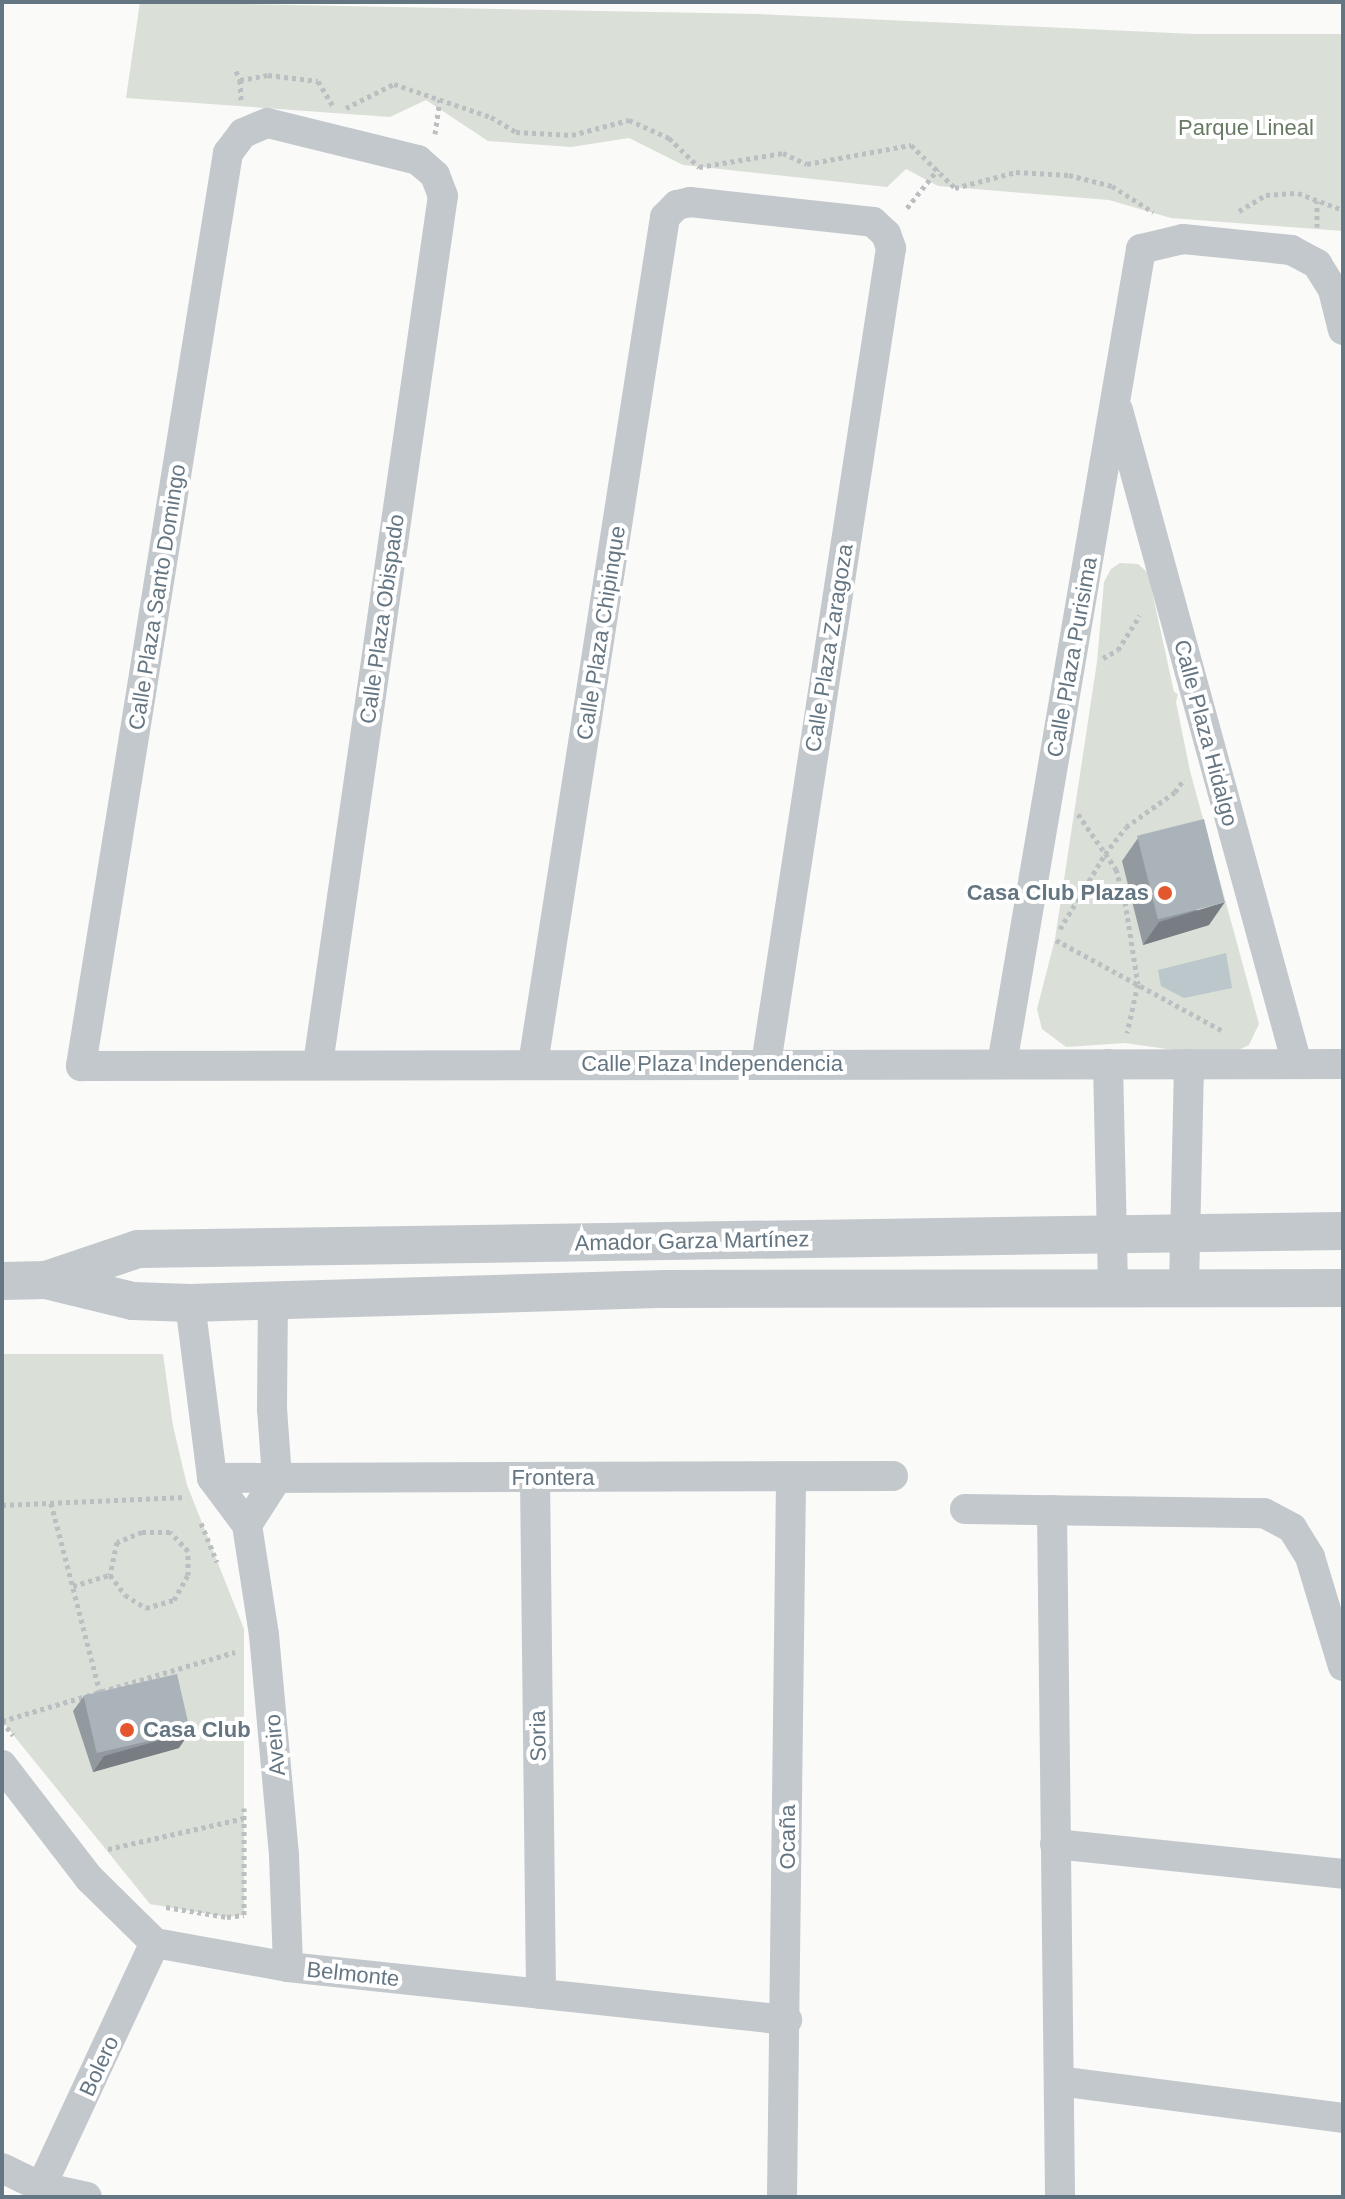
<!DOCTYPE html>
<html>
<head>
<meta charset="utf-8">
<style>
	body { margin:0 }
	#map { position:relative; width:1345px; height:2199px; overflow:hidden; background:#fafaf8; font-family:Arial,sans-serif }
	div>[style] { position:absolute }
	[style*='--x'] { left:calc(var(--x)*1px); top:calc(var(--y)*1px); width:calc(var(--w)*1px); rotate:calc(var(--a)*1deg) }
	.green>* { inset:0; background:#dadfd7 }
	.water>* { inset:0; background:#bbc7cb }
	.path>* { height:5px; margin-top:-2.5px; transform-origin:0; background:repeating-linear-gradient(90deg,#bbbfc2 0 4px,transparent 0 8px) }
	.minor>* { height:30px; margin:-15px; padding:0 15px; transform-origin:15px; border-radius:15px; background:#c3c8cc }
	.tertiary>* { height:38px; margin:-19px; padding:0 19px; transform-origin:19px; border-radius:19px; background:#c3c8cc }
	.wall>* { inset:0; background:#929a9f }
	.shaded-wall>* { inset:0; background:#777d82 }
	.building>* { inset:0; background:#aab3b9; transform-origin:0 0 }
	.dots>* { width:22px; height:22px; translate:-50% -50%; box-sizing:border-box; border:4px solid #fff; border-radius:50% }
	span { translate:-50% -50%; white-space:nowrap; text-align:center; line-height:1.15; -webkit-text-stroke:8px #fff; paint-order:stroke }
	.park-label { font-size:22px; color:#687a64 }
	.street-label { font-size:22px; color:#657683 }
	.poi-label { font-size:22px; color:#657683; font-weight:700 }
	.right { translate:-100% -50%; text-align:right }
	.left { translate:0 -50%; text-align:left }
	.frame { position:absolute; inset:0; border:4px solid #657683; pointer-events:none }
</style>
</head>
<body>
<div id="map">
	<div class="green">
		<i style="clip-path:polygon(140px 2px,758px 14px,1194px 34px,1343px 34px,1343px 231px,1171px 218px,1109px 200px,938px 186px,906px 169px,887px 187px,683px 165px,629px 138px,571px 147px,488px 141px,426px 100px,390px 117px,126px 98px)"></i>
		<i style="clip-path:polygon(1120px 563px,1138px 564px,1148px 573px,1174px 692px,1178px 694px,1176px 702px,1190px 771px,1259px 1024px,1249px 1045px,1223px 1057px,1125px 1043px,1066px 1047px,1042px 1029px,1037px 1009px,1055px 939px,1097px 662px,1104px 582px,1111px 569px)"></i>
		<i style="clip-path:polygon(2px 1354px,163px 1354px,173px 1426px,187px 1485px,244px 1629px,244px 1915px,227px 1917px,150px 1904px,2px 1721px)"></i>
	</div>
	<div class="water">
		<i style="clip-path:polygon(1226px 953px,1232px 988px,1184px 998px,1161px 986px,1158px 970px)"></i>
	</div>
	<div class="path">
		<i style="--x:236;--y:71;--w:10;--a:66"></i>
		<i style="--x:240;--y:80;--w:28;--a:-10"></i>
		<i style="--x:268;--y:75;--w:50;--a:6.8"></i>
		<i style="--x:318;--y:81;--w:29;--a:59"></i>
		<i style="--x:240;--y:80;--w:20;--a:87"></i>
		<i style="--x:346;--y:108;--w:54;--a:-26.6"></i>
		<i style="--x:394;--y:84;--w:102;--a:18.8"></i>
		<i style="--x:491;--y:117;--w:29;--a:31"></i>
		<i style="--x:516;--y:132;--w:56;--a:3.1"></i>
		<i style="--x:572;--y:135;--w:59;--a:-14.7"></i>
		<i style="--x:629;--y:120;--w:44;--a:24.2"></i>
		<i style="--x:669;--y:138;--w:42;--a:44"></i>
		<i style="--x:699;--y:167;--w:85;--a:-9.5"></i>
		<i style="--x:783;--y:153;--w:26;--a:25"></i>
		<i style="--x:807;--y:164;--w:106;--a:-10.4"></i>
		<i style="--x:911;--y:145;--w:62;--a:44.3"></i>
		<i style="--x:955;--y:188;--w:63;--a:-14.7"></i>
		<i style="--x:1016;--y:172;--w:53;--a:3.2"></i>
		<i style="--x:1069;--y:175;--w:44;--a:14.3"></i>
		<i style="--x:1112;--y:186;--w:49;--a:32.4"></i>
		<i style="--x:435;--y:134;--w:35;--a:-82"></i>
		<i style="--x:907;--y:208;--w:50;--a:-51.5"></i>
		<i style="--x:1239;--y:211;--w:31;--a:-31"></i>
		<i style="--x:1266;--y:195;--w:32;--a:-4"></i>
		<i style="--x:1298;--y:193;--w:48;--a:20.7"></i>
		<i style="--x:1317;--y:227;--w:26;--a:-90"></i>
		<i style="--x:1103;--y:658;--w:17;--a:-28"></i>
		<i style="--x:1118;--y:650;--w:41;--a:-57.8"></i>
		<i style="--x:1078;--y:814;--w:67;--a:55.4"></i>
		<i style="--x:1116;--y:869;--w:34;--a:75"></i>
		<i style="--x:1125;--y:902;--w:83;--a:81"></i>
		<i style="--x:1138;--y:984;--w:50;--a:102.7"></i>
		<i style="--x:1060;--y:929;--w:87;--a:-59"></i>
		<i style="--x:1105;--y:854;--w:34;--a:-52"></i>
		<i style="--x:1126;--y:827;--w:60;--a:-35.5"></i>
		<i style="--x:1175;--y:792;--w:16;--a:-55"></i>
		<i style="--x:1056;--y:940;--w:190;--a:28.6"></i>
		<i style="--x:51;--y:1503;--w:195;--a:75.5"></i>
		<i style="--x:2;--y:1505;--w:184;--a:-2.5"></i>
		<i style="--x:201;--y:1523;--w:42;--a:67.7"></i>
		<i style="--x:73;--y:1586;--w:39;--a:-17"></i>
		<i style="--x:110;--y:1575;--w:25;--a:53"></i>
		<i style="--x:125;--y:1595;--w:25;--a:32"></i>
		<i style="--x:146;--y:1608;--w:29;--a:-16"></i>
		<i style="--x:174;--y:1600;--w:29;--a:-61"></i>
		<i style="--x:188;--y:1575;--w:24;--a:-90"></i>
		<i style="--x:188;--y:1551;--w:26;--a:-133"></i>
		<i style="--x:170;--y:1532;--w:28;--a:180"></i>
		<i style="--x:142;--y:1532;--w:27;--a:158"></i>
		<i style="--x:117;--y:1542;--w:34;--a:102"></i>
		<i style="--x:2;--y:1721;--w:18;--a:52"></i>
		<i style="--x:2;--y:1721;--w:243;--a:-16.5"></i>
		<i style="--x:108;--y:1849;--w:139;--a:-12.8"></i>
		<i style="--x:166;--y:1907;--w:62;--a:9.3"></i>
		<i style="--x:227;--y:1917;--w:17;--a:-7"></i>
		<i style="--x:244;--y:1915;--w:107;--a:-90"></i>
	</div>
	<div class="minor">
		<i style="--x:1118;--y:410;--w:678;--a:74.69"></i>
		<i style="--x:318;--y:1064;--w:877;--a:-81.81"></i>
		<i style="--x:443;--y:196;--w:22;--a:-111"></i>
		<i style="--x:435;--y:175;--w:23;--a:-139"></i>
		<i style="--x:418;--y:160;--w:155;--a:-166.2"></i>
		<i style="--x:267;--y:123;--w:26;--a:157"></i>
		<i style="--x:243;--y:133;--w:25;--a:127"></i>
		<i style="--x:228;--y:153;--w:925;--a:99.15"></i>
		<i style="--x:81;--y:1066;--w:1262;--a:-0.09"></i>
		<i style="--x:533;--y:1064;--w:857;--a:-81.14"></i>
		<i style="--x:665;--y:217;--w:17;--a:-45"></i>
		<i style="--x:677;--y:205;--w:13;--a:-13"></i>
		<i style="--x:690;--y:202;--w:184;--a:6.2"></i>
		<i style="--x:873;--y:222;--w:18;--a:43"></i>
		<i style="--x:886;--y:234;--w:15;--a:70"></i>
		<i style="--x:891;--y:248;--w:826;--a:98.71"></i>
		<i style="--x:1002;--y:1064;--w:827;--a:-80.32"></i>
		<i style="--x:1141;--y:249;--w:43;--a:-13.4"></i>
		<i style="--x:1183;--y:239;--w:109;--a:5.8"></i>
		<i style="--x:1291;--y:250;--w:30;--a:28"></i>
		<i style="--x:1317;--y:264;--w:31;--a:58"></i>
		<i style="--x:1333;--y:290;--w:41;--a:76"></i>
		<i style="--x:1108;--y:1064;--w:225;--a:88.7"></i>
		<i style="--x:1184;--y:1286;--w:222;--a:-88.7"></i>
		<i style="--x:190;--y:1303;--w:176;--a:82.8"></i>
		<i style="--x:212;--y:1478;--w:59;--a:53.3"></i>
		<i style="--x:247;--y:1525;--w:111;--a:81.2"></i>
		<i style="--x:264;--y:1635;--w:222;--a:84.8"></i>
		<i style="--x:284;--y:1856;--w:111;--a:87.9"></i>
		<i style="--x:212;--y:1478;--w:681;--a:-0.17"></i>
		<i style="--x:535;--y:1478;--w:516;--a:89.33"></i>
		<i style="--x:965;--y:1509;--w:299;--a:0.8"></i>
		<i style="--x:1264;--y:1513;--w:32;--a:28"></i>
		<i style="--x:1292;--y:1528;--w:34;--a:58"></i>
		<i style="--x:1310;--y:1557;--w:114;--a:73.2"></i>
		<i style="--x:1052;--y:1510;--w:687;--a:89.33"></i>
		<i style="--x:247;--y:1525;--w:56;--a:-57.4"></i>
		<i style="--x:277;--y:1478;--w:69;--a:-94.1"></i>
		<i style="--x:272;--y:1409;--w:106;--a:-89.5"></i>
		<i style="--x:2;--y:1765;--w:143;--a:52.4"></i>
		<i style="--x:89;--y:1878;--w:93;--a:44.6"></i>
		<i style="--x:155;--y:1943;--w:135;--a:10.2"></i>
		<i style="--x:288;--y:1967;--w:502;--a:6.06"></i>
		<i style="--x:1055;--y:1844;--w:290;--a:5.9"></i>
		<i style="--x:1059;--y:2081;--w:286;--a:7.4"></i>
		<i style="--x:2;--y:2168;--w:43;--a:26"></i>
		<i style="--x:41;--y:2187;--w:47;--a:12.3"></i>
		<i style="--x:41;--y:2187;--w:269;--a:-65"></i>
		<i style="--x:782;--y:2197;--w:720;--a:-89.28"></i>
	</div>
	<div class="tertiary">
		<i style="--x:46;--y:1280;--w:97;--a:-18.6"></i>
		<i style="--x:138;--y:1249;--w:1205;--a:-0.86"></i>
		<i style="--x:2;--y:1281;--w:44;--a:-1.3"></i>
		<i style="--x:46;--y:1280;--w:89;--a:13.6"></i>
		<i style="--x:133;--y:1301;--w:57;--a:2"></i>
		<i style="--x:190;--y:1303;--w:476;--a:-1.7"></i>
		<i style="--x:666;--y:1289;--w:677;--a:-0.08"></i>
	</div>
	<div class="wall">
		<i style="clip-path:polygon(1138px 838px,1209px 925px,1143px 945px,1122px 861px)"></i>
		<i style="clip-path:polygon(84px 1696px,179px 1748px,93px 1772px,73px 1711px)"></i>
	</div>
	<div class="shaded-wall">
		<i style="clip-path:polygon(1225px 902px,1209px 925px,1143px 945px,1159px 922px)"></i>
		<i style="clip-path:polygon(190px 1732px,179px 1748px,93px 1772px,104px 1756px)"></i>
	</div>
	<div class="building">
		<i style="left:1204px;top:819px;width:86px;height:69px;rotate:76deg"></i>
		<i style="left:177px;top:1674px;width:59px;height:96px;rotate:77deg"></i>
	</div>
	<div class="dots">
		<i style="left:1165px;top:893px;background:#e4572e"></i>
		<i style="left:127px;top:1730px;background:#e4572e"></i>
	</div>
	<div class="park-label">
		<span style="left:1246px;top:128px">Parque Lineal</span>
	</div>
	<div class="street-label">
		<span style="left:157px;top:597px;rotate:-81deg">Calle Plaza Santo Domingo</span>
		<span style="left:382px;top:619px;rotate:-82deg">Calle Plaza Obispado</span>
		<span style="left:601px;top:633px;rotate:-81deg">Calle Plaza Chipinque</span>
		<span style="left:829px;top:648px;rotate:-81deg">Calle Plaza Zaragoza</span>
		<span style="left:1072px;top:657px;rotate:-80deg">Calle Plaza Purisima</span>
		<span style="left:1206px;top:733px;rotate:75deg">Calle Plaza Hidalgo</span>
		<span style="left:712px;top:1064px">Calle Plaza Independencia</span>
		<span style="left:692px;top:1241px;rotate:-1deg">Amador Garza Martínez</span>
		<span style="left:553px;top:1478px">Frontera</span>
		<span style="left:538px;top:1736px;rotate:-91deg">Soria</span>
		<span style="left:275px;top:1745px;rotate:-95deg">Aveiro</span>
		<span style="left:788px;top:1837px;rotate:-90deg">Ocaña</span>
		<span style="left:353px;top:1974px;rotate:6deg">Belmonte</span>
		<span style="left:99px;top:2066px;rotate:-65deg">Bolero</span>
	</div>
	<div class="poi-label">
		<span class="right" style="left:1149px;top:893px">Casa Club Plazas</span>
		<span class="left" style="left:143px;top:1730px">Casa Club</span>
	</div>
	<div class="frame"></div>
</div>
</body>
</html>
